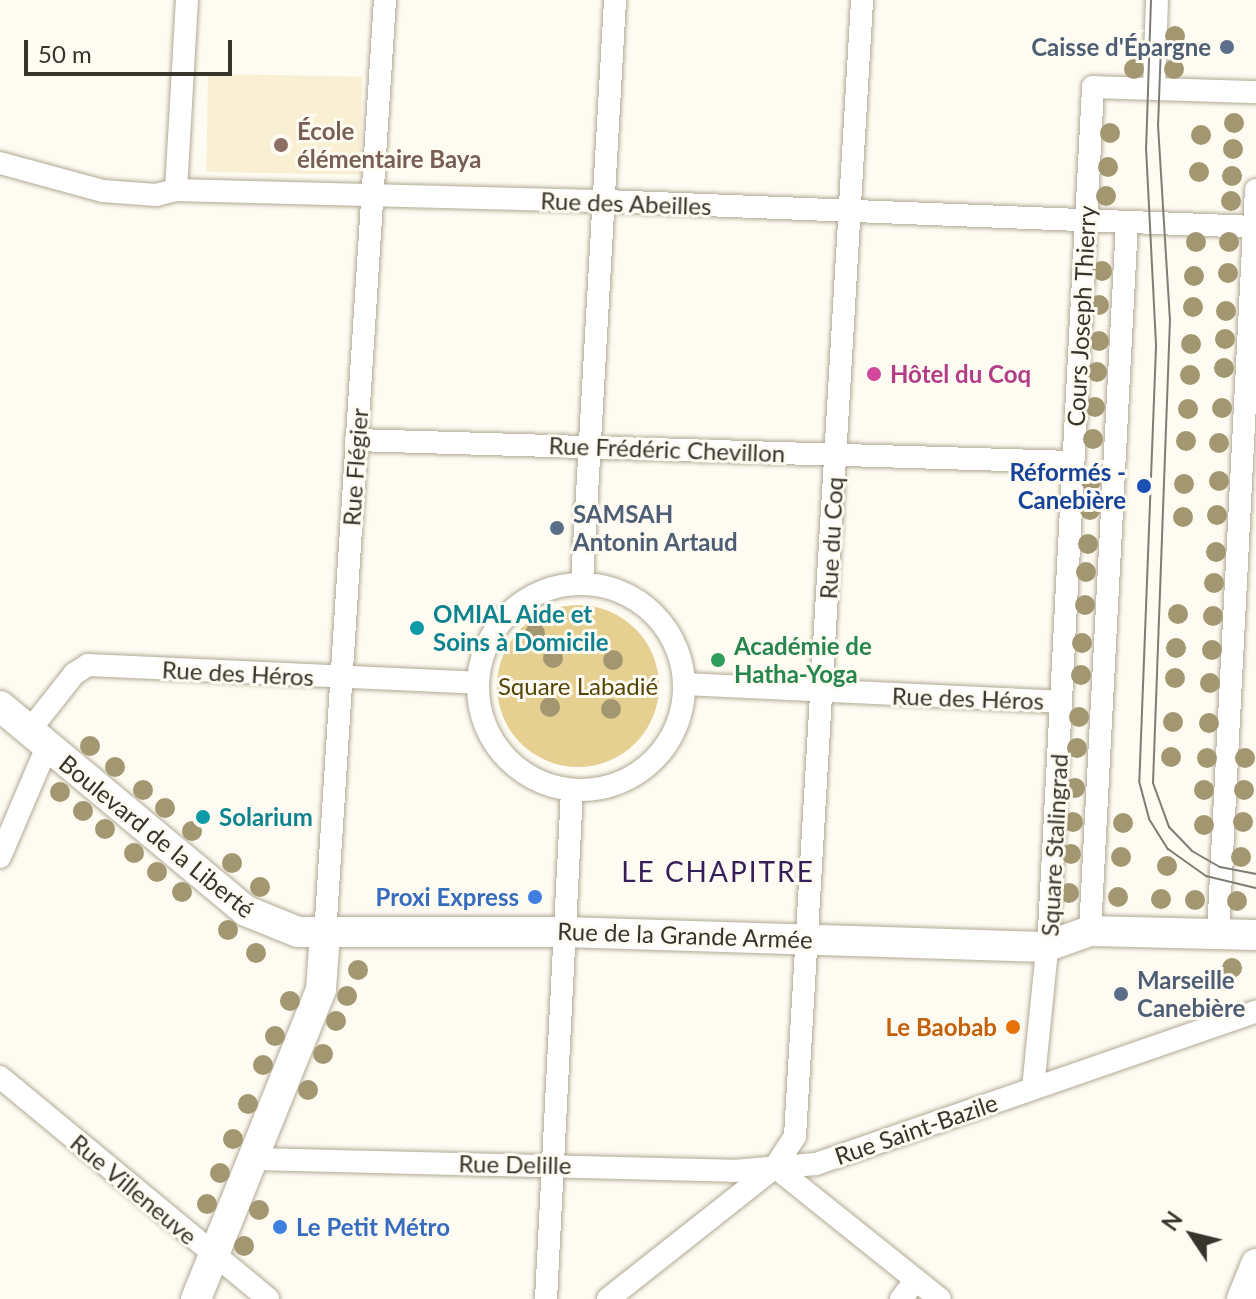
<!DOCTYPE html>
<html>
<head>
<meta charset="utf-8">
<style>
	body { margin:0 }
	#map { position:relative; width:1256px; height:1299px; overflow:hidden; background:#fefbf2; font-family:Lato,sans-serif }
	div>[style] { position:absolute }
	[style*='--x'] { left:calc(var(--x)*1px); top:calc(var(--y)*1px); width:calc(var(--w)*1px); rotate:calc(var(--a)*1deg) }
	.built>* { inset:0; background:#f9efd2; transform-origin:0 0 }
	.green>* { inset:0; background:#e5d092 }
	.round { border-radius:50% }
	.roads { filter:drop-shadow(0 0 2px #b0a994) drop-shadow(0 0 2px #b0a994) }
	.street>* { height:22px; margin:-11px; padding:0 11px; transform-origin:11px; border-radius:11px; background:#fff }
	.street>.ring { margin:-11px; padding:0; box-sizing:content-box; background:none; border:22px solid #fff; border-radius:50% }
	.secondary>* { height:30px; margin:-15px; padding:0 15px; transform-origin:15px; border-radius:15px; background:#fff }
	.tram>* { height:2px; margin:-1px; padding:0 1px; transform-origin:1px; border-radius:1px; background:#7f7c74 }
	.trees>* { width:20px; height:20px; margin:-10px; border-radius:50%; background:#a29771 }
	.dots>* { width:22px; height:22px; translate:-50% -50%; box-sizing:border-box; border:4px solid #fefbf2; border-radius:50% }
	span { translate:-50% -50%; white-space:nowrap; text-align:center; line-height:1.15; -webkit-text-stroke:6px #fefbf2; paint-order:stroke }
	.service-label { font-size:24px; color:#4e5e75; font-weight:700 }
	.right { translate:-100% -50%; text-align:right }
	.left { translate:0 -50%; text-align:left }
	.education-label { font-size:24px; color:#785e54; font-weight:700 }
	.street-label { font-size:24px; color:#37342c }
	.hotel-label { font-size:24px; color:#b23c85; font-weight:700 }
	.transit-label { font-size:24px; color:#164399; font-weight:700 }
	.culture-label { font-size:24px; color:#0d838f; font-weight:700 }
	.leisure-label { font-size:24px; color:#27864d; font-weight:700 }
	.park-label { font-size:24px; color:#574507 }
	.shop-label { font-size:24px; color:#366cbe; font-weight:700 }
	.food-label { font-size:24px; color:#c56008; font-weight:700 }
	.quarter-label { font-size:28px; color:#341f59; letter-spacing:2px }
	.north { position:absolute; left:1152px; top:1195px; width:80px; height:80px; -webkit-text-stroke:6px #fefbf2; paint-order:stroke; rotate:305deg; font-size:22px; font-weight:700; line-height:32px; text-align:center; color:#37342c }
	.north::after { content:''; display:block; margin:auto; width:28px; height:36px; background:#37342c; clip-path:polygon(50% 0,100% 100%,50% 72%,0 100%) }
	.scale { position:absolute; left:24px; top:40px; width:208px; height:36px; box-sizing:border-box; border:4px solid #37342c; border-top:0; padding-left:10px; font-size:24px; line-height:28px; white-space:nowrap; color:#37342c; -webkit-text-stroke:6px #fefbf2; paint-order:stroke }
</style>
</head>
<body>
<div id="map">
	<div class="built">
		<i style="left:208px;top:74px;width:154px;height:98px;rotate:1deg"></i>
	</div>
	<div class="green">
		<i class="round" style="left:497px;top:605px;width:162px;height:162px"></i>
	</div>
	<div class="roads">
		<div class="street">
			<i style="--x:1154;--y:89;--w:89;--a:-88.1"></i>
			<i style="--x:0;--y:163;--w:107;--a:15.2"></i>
			<i style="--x:103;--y:191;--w:53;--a:4.3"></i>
			<i style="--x:156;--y:195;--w:21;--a:-14"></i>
			<i style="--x:176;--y:190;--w:429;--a:1.5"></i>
			<i style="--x:605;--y:201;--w:652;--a:2.29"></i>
			<i style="--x:176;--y:190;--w:190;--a:-86.7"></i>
			<i style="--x:356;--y:440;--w:717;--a:1.76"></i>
			<i style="--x:582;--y:582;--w:583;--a:-86.75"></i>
			<i class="ring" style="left:478px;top:584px;width:184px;height:184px"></i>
			<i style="--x:684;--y:684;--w:376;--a:2.7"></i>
			<i style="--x:29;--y:731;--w:73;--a:-51.7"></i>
			<i style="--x:74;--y:674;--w:17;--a:-33"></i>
			<i style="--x:88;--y:665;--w:390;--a:2.6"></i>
			<i style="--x:0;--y:857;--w:120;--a:-66.9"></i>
			<i style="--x:1090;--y:931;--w:710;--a:-87.01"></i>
			<i style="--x:1218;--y:934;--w:745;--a:-87.08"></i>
			<i style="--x:325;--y:935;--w:937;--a:-86.33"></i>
			<i style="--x:0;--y:1077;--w:348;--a:39.6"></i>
			<i style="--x:1033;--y:1088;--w:159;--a:-84.2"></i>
			<i style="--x:1049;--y:930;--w:844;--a:-87.01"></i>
			<i style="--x:1093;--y:87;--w:163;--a:1.8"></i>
			<i style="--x:254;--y:1159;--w:479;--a:1.4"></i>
			<i style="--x:733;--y:1171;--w:83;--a:-4.8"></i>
			<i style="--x:816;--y:1164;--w:466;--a:-19.1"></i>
			<i style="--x:775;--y:1167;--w:211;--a:38.7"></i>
			<i style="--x:546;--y:1299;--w:509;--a:-87.07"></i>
			<i style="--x:608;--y:1299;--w:213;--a:-38.3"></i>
			<i style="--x:775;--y:1167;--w:37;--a:-57"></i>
			<i style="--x:795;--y:1136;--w:1138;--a:-86.62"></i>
			<i style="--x:901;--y:1299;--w:24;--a:-52"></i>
		</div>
		<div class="secondary">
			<i style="--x:0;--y:706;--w:320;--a:39.8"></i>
			<i style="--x:246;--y:911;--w:56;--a:22"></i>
			<i style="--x:298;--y:932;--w:266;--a:0"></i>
			<i style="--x:564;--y:932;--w:481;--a:1.8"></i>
			<i style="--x:1045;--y:947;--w:48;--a:-19.6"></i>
			<i style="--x:1090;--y:931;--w:166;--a:1.4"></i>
			<i style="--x:196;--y:1299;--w:334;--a:-68"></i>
			<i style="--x:321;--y:989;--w:54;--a:-85.8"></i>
			<i style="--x:1242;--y:1299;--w:38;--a:-68"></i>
		</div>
	</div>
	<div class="tram">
		<i style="--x:1151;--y:0;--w:147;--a:91.9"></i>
		<i style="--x:1146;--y:147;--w:200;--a:87.1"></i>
		<i style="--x:1156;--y:347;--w:434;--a:92.2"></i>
		<i style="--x:1139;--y:781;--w:39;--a:75"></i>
		<i style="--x:1149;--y:819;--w:36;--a:58"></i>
		<i style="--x:1168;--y:849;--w:47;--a:35.4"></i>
		<i style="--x:1206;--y:876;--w:51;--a:13.5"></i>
		<i style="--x:1161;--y:45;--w:80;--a:92.1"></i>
		<i style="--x:1158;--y:125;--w:194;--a:86.5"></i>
		<i style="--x:1170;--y:319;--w:464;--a:92.1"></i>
		<i style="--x:1153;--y:783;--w:47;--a:70"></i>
		<i style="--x:1169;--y:827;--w:33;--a:46"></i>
		<i style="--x:1192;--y:851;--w:32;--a:30"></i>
		<i style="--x:1220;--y:867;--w:37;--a:11"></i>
	</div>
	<div class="trees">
		<i style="left:1175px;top:36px"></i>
		<i style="left:1134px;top:69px"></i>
		<i style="left:1174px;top:69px"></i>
		<i style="left:1234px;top:123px"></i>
		<i style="left:1110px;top:133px"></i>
		<i style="left:1201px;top:135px"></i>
		<i style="left:1233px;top:149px"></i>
		<i style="left:1108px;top:167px"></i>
		<i style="left:1199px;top:172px"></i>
		<i style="left:1232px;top:176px"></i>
		<i style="left:1106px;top:196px"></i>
		<i style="left:1231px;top:201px"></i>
		<i style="left:1196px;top:242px"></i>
		<i style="left:1229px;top:242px"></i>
		<i style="left:1102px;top:271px"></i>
		<i style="left:1228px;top:273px"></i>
		<i style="left:1194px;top:276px"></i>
		<i style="left:1099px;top:305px"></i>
		<i style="left:1193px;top:307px"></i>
		<i style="left:1226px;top:311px"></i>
		<i style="left:1225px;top:339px"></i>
		<i style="left:1099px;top:341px"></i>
		<i style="left:1191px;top:344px"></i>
		<i style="left:1224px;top:368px"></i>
		<i style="left:1097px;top:372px"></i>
		<i style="left:1190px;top:375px"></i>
		<i style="left:1095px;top:407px"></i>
		<i style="left:1222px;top:408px"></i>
		<i style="left:1188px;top:409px"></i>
		<i style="left:1093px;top:439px"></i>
		<i style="left:1186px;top:441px"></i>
		<i style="left:1219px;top:443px"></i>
		<i style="left:1091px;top:481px"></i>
		<i style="left:1219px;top:481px"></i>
		<i style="left:1184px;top:484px"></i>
		<i style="left:1090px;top:510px"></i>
		<i style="left:1217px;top:515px"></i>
		<i style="left:1183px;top:517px"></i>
		<i style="left:1088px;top:544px"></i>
		<i style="left:1216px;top:552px"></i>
		<i style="left:1086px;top:572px"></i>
		<i style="left:1214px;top:583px"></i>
		<i style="left:1085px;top:605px"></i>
		<i style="left:1178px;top:614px"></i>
		<i style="left:1213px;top:616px"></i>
		<i style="left:535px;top:633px"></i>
		<i style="left:1082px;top:643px"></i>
		<i style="left:1176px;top:648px"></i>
		<i style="left:1212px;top:650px"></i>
		<i style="left:553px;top:658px"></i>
		<i style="left:613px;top:660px"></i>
		<i style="left:1081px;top:675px"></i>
		<i style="left:1175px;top:678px"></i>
		<i style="left:1210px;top:683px"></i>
		<i style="left:550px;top:707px"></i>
		<i style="left:611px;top:709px"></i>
		<i style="left:1079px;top:717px"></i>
		<i style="left:1173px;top:722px"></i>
		<i style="left:1209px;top:723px"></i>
		<i style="left:90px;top:746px"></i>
		<i style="left:1077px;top:748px"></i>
		<i style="left:1171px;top:757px"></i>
		<i style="left:1207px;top:758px"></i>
		<i style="left:1245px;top:758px"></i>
		<i style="left:115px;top:767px"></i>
		<i style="left:1075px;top:788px"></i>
		<i style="left:143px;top:790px"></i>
		<i style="left:1204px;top:790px"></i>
		<i style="left:1244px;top:790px"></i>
		<i style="left:60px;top:792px"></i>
		<i style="left:165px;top:808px"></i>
		<i style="left:83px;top:811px"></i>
		<i style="left:1073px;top:822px"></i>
		<i style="left:1243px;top:822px"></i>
		<i style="left:1123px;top:823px"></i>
		<i style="left:1204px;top:825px"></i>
		<i style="left:105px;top:829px"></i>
		<i style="left:192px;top:831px"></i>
		<i style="left:134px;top:853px"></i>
		<i style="left:1071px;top:854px"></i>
		<i style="left:1121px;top:857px"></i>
		<i style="left:1241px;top:857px"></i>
		<i style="left:232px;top:863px"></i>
		<i style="left:1167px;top:866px"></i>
		<i style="left:157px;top:872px"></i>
		<i style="left:260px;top:887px"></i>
		<i style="left:182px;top:892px"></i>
		<i style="left:1069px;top:893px"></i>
		<i style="left:1118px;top:897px"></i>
		<i style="left:1161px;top:899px"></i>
		<i style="left:1195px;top:900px"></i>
		<i style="left:1237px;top:901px"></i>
		<i style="left:228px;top:930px"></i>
		<i style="left:256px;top:953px"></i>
		<i style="left:1232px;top:968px"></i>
		<i style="left:358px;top:970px"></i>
		<i style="left:347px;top:996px"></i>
		<i style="left:290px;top:1001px"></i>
		<i style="left:336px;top:1021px"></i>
		<i style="left:275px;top:1036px"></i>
		<i style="left:323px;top:1054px"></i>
		<i style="left:263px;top:1065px"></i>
		<i style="left:308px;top:1090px"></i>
		<i style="left:248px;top:1104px"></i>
		<i style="left:233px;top:1139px"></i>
		<i style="left:220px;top:1173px"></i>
		<i style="left:207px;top:1204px"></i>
		<i style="left:259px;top:1210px"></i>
		<i style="left:244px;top:1246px"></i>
	</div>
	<div class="dots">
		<i style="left:1227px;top:47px;background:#5c6f8a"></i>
		<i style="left:281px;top:145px;background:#8d6e63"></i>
		<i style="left:874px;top:374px;background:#d1479c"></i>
		<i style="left:1144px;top:486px;background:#1a4fb4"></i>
		<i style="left:557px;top:528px;background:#5c6f8a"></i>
		<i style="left:417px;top:628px;background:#0f9aa8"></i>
		<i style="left:718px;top:660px;background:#2e9e5b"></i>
		<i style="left:203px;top:817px;background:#0f9aa8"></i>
		<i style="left:535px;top:897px;background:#3f7fe0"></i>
		<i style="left:1121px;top:994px;background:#5c6f8a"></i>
		<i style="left:1013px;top:1027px;background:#e8710a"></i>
		<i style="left:280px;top:1227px;background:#3f7fe0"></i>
	</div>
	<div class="service-label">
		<span class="right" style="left:1211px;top:47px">Caisse d'Épargne</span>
		<span class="left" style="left:573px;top:528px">SAMSAH<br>Antonin Artaud</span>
		<span class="left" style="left:1137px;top:994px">Marseille<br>Canebière</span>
	</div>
	<div class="education-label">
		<span class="left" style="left:297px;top:145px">École<br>élémentaire Baya</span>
	</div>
	<div class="street-label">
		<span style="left:626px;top:203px;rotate:2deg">Rue des Abeilles</span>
		<span style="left:1081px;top:316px;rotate:-87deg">Cours Joseph Thierry</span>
		<span style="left:667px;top:449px;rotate:2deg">Rue Frédéric Chevillon</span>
		<span style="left:355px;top:467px;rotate:-86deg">Rue Flégier</span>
		<span style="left:831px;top:538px;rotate:-87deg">Rue du Coq</span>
		<span style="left:238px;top:673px;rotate:3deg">Rue des Héros</span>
		<span style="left:968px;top:698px;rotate:2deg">Rue des Héros</span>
		<span style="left:157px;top:836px;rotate:39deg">Boulevard de la Liberté</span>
		<span style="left:1054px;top:845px;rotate:-87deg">Square Stalingrad</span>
		<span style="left:685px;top:935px;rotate:2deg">Rue de la Grande Armée</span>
		<span style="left:916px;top:1129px;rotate:-19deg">Rue Saint-Bazile</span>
		<span style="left:515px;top:1164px;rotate:1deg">Rue Delille</span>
		<span style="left:134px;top:1189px;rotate:40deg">Rue Villeneuve</span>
	</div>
	<div class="hotel-label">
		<span class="left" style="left:890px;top:374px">Hôtel du Coq</span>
	</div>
	<div class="transit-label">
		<span class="right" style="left:1126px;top:486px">Réformés -<br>Canebière</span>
	</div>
	<div class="culture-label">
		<span class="left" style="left:433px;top:628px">OMIAL Aide et<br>Soins à Domicile</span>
		<span class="left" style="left:219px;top:817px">Solarium</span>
	</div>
	<div class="leisure-label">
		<span class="left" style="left:734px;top:660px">Académie de<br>Hatha-Yoga</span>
	</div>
	<div class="park-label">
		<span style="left:578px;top:686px">Square Labadié</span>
	</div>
	<div class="shop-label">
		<span class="right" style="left:519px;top:897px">Proxi Express</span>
		<span class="left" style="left:296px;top:1227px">Le Petit Métro</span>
	</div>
	<div class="food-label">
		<span class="right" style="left:997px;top:1027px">Le Baobab</span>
	</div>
	<div class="quarter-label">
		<span style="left:718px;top:871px">LE CHAPITRE</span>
	</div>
	<div class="north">N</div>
	<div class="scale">50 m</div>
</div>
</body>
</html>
